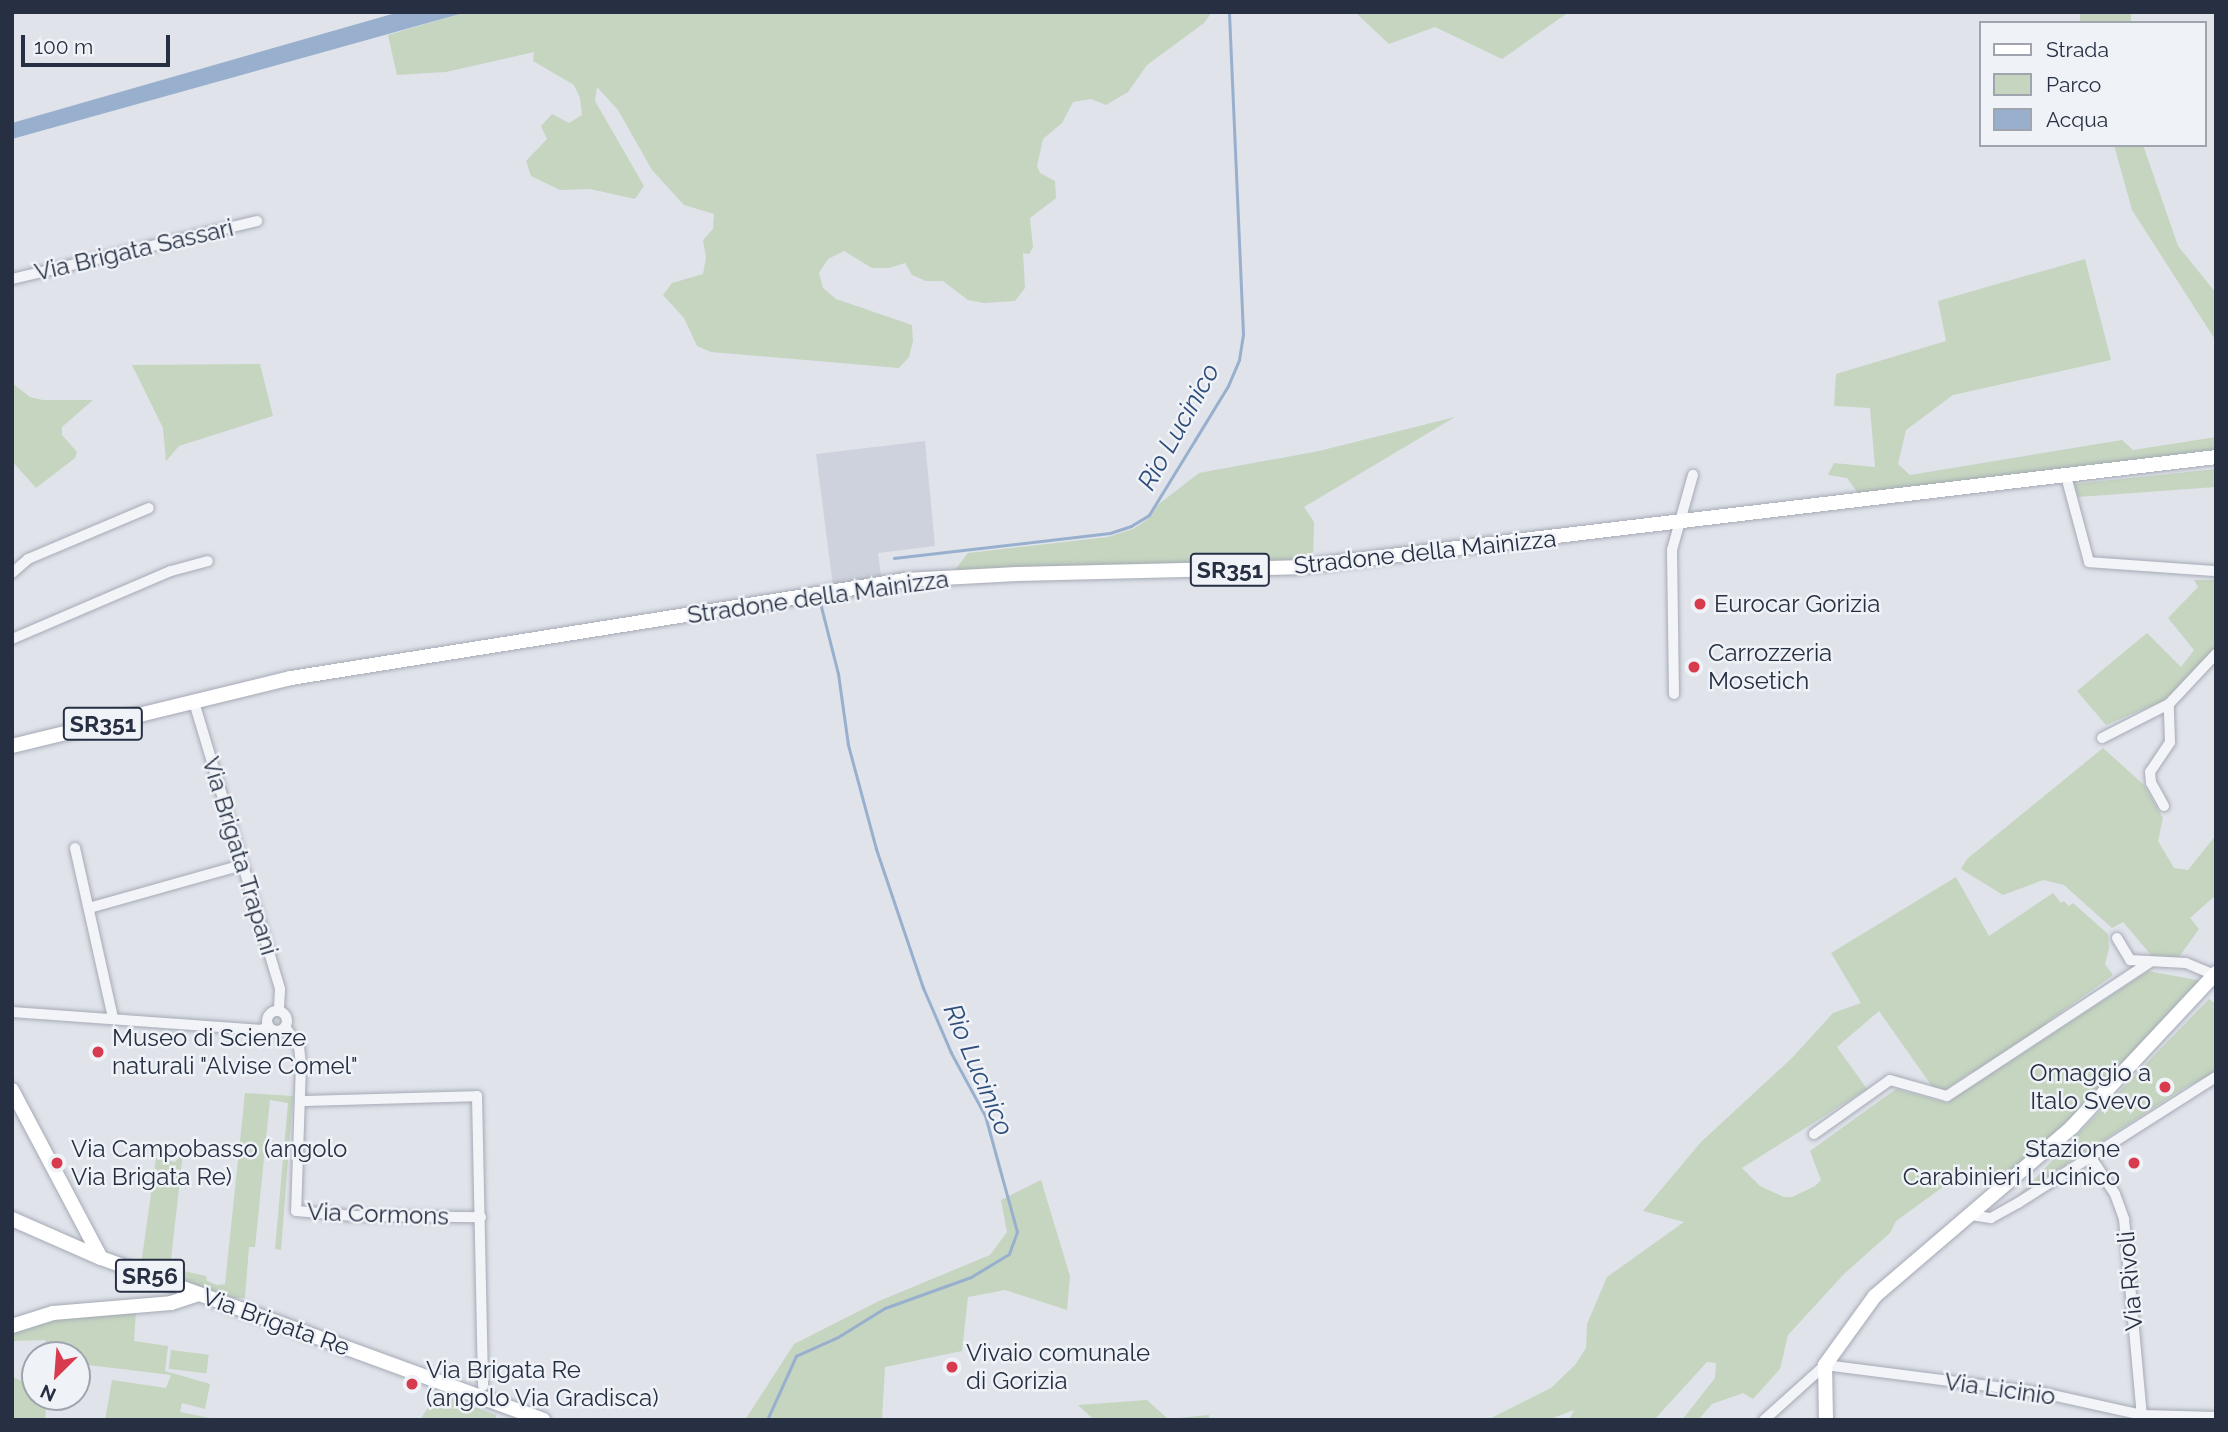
<!DOCTYPE html>
<html>
<head>
<meta charset="utf-8">
<style>
	body { margin:0 }
	#map { position:relative; width:2228px; height:1432px; overflow:hidden; background:#e0e3ea; font-family:Raleway,sans-serif }
	div>[style] { position:absolute }
	[style*='--x'] { left:calc(var(--x)*1px); top:calc(var(--y)*1px); width:calc(var(--w)*1px); rotate:calc(var(--a)*1deg) }
	.built>* { inset:0; background:#ced2dc }
	.green>* { inset:0; background:#c5d5c0; transform-origin:0 0 }
	.water>* { inset:0; background:#98b0cd }
	.stream>* { height:2.5px; margin:-1.25px; padding:0 1.25px; transform-origin:1.25px; border-radius:1.25px; background:#98b0cd }
	.roads { filter:drop-shadow(0 0 2px #a5aab5) drop-shadow(0 0 2px #a5aab5) }
	.street>* { height:10px; margin:-5px; padding:0 5px; transform-origin:5px; border-radius:5px; background:#f3f4f8 }
	.street>.ring { margin:-5px; padding:0; box-sizing:content-box; background:none; border:10px solid #f3f4f8; border-radius:50% }
	.secondary>* { height:14px; margin:-7px; padding:0 7px; transform-origin:7px; border-radius:7px; background:#fff }
	.primary>* { height:14px; margin:-7px; padding:0 7px; transform-origin:7px; border-radius:7px; background:#fff }
	.dots>* { width:19px; height:19px; translate:-50% -50%; box-sizing:border-box; border:4px solid #eff2f7; border-radius:50% }
	span { translate:-50% -50%; white-space:nowrap; text-align:center; line-height:1.15; -webkit-text-stroke:5px #eff2f7; paint-order:stroke }
	.shield-label span { padding:2px 5px; background:#eff2f7; border:2px solid; border-radius:5px; -webkit-text-stroke-width:0 }
	.shield-label { font-size:23px; color:#273043; font-weight:700 }
	.street-label { font-size:24px; color:#273043 }
	.poi-label { font-size:24px; color:#273043 }
	.left { translate:0 -50%; text-align:left }
	.right { translate:-100% -50%; text-align:right }
	.water-label { font-size:26px; color:#2e4d7a; font-style:italic }
	.frame { position:absolute; inset:0; border:14px solid #273043; pointer-events:none }
	.legend { position:absolute; left:1979px; top:21px; width:228px; height:126px; box-sizing:border-box; background:#eff2f7; border:2px solid #9fa4af; margin:0; padding:9px 12px; list-style:none; font-size:21px; color:#273043 }
	.legend li { display:flex; align-items:center; gap:14px; height:35px }
	.legend b { width:35px; border:2px solid #9fa4af }
	.north { position:absolute; left:21px; top:1341px; width:70px; height:70px; box-sizing:border-box; background:#eff2f7; border:2px solid #9fa4af; border-radius:50%; rotate:205deg; font-size:19px; font-weight:700; line-height:28px; text-align:center; color:#273043 }
	.north::after { content:''; display:block; margin:auto; width:24px; height:32px; background:#d83b4d; clip-path:polygon(50% 0,100% 100%,50% 72%,0 100%) }
	.scale { position:absolute; left:21px; top:35px; width:149px; height:32px; box-sizing:border-box; border:4px solid #273043; border-top:0; padding-left:9px; font-size:21px; line-height:24px; white-space:nowrap; color:#273043; -webkit-text-stroke:5px #eff2f7; paint-order:stroke }
</style>
</head>
<body>
<div id="map">
	<div class="built">
		<i style="clip-path:polygon(925px 441px,935px 546px,878px 553px,881px 576px,833px 586px,816px 454px)"></i>
	</div>
	<div class="green">
		<i style="clip-path:polygon(467px 12px,1212px 12px,1204px 23px,1147px 65px,1128px 92px,1106px 105px,1091px 99px,1073px 102px,1062px 123px,1043px 139px,1037px 166px,1040px 173px,1055px 181px,1056px 198px,1030px 218px,1033px 247px,1029px 254px,1023px 253px,1025px 288px,1015px 301px,984px 303px,968px 300px,943px 281px,926px 281px,912px 275px,905px 263px,889px 268px,872px 268px,844px 251px,828px 259px,819px 273px,823px 288px,836px 299px,912px 325px,913px 341px,909px 357px,899px 368px,711px 352px,697px 346px,684px 318px,663px 295px,672px 283px,703px 274px,706px 258px,703px 240px,713px 229px,714px 214px,684px 205px,652px 170px,618px 110px,597px 87px,595px 101px,644px 186px,635px 199px,590px 189px,560px 190px,531px 176px,526px 161px,547px 139px,541px 126px,552px 114px,569px 123px,582px 115px,580px 98px,574px 85px,533px 61px,534px 52px,446px 72px,397px 75px,388px 35px)"></i>
		<i style="clip-path:polygon(1355px 12px,1566px 12px,1566px 14px,1502px 59px,1435px 27px,1389px 44px)"></i>
		<i style="left:2080px;top:12px;width:51px;height:11px"></i>
		<i style="clip-path:polygon(2114px 145px,2143px 145px,2178px 246px,2216px 293px,2216px 341px,2132px 210px)"></i>
		<i style="clip-path:polygon(2085px 259px,2111px 360px,1953px 395px,1906px 430px,1898px 464px,1910px 475px,2122px 440px,2133px 450px,2216px 437px,2216px 453px,1860px 496px,1847px 478px,1828px 475px,1834px 463px,1875px 467px,1870px 408px,1834px 406px,1836px 374px,1946px 341px,1938px 301px)"></i>
		<i style="clip-path:polygon(260px 364px,273px 416px,179px 446px,166px 461px,163px 428px,132px 365px)"></i>
		<i style="clip-path:polygon(12px 383px,30px 397px,43px 400px,93px 400px,62px 427px,62px 435px,77px 452px,75px 458px,36px 488px,12px 461px)"></i>
		<i style="clip-path:polygon(1455px 417px,1304px 507px,1314px 522px,1313px 560px,954px 571px,968px 553px,1108px 537px,1133px 529px,1148px 519px,1159px 504px,1199px 473px,1319px 451px)"></i>
		<i style="clip-path:polygon(2216px 469px,2216px 487px,2078px 497px,2074px 484px)"></i>
		<i style="clip-path:polygon(2194px 580px,2216px 580px,2216px 647px,2165px 700px,2106px 725px,2077px 691px,2147px 633px,2181px 667px,2194px 650px,2168px 618px,2198px 587px)"></i>
		<i style="clip-path:polygon(2103px 748px,2144px 785px,2163px 818px,2158px 841px,2174px 868px,2188px 870px,2216px 835px,2216px 895px,2190px 918px,2199px 929px,2179px 957px,2152px 956px,2123px 922px,2112px 928px,2064px 885px,2043px 880px,2003px 895px,1961px 869px,1967px 859px)"></i>
		<i style="clip-path:polygon(1956px 877px,1989px 936px,2053px 893px,2061px 903px,2064px 901px,2069px 906px,2073px 903px,2108px 934px,2109px 949px,2105px 964px,2113px 975px,2046px 1023px,2047px 1027px,1974px 1076px,1971px 1072px,1945px 1090px,1936px 1092px,1879px 1011px,1837px 1047px,1867px 1089px,1742px 1168px,1760px 1186px,1784px 1197px,1792px 1197px,1815px 1186px,1821px 1180px,1810px 1151px,1896px 1089px,1947px 1103px,2148px 971px,2202px 981px,2027px 1163px,2001px 1181px,1969px 1168px,1896px 1221px,1890px 1233px,1844px 1274px,1788px 1335px,1780px 1369px,1753px 1399px,1743px 1393px,1712px 1404px,1698px 1420px,1682px 1420px,1715px 1378px,1716px 1363px,1707px 1362px,1654px 1420px,1569px 1420px,1574px 1410px,1548px 1420px,1487px 1420px,1551px 1388px,1575px 1365px,1586px 1348px,1587px 1324px,1607px 1277px,1684px 1222px,1643px 1211px,1701px 1142px,1792px 1058px,1833px 1013px,1861px 1003px,1831px 953px)"></i>
		<i style="clip-path:polygon(2209px 999px,2216px 1004px,2216px 1072px,2184px 1088px,2019px 1195px)"></i>
		<i style="clip-path:polygon(245px 1093px,293px 1096px,281px 1250px,275px 1249px,288px 1103px,270px 1100px,255px 1247px,249px 1247px,245px 1298px,227px 1298px,141px 1265px,156px 1158px,175px 1162px,183px 1153px,171px 1259px,179px 1270px,206px 1276px,207px 1281px,217px 1285px,225px 1284px)"></i>
		<i style="clip-path:polygon(1041px 1180px,1070px 1276px,1067px 1310px,1005px 1290px,968px 1297px,962px 1351px,885px 1367px,882px 1420px,745px 1420px,794px 1344px,879px 1301px,990px 1255px,1007px 1232px,1001px 1200px)"></i>
		<i style="clip-path:polygon(136px 1311px,134px 1341px,168px 1346px,165px 1371px,210px 1384px,205px 1409px,182px 1403px,180px 1412px,220px 1420px,105px 1420px,112px 1380px,166px 1388px,171px 1375px,80px 1364px,77px 1368px,77px 1355px,47px 1355px,45px 1340px,12px 1341px,12px 1332px,57px 1317px)"></i>
		<i style="left:171px;top:1350px;width:38px;height:19px;rotate:7deg"></i>
		<i style="clip-path:polygon(12px 1377px,35px 1386px,35px 1397px,47px 1397px,45px 1420px,12px 1420px)"></i>
		<i style="clip-path:polygon(437px 1393px,496px 1415px,496px 1420px,420px 1420px)"></i>
		<i style="clip-path:polygon(1147px 1400px,1168px 1419px,1209px 1415px,1209px 1420px,1094px 1420px,1078px 1405px)"></i>
	</div>
	<div class="water">
		<i style="clip-path:polygon(399px 12px,467px 12px,12px 139px,12px 123px)"></i>
	</div>
	<div class="stream">
		<i style="--x:894;--y:558;--w:217;--a:-6.6"></i>
		<i style="--x:1110;--y:533;--w:22;--a:-18"></i>
		<i style="--x:1131;--y:526;--w:21;--a:-31"></i>
		<i style="--x:1149;--y:515;--w:88;--a:-58.5"></i>
		<i style="--x:1195;--y:440;--w:63;--a:-58.6"></i>
		<i style="--x:1228;--y:386;--w:28;--a:-67"></i>
		<i style="--x:1239;--y:360;--w:26;--a:-81"></i>
		<i style="--x:1243;--y:334;--w:322;--a:-92.5"></i>
		<i style="--x:767;--y:1420;--w:70;--a:-65.6"></i>
		<i style="--x:796;--y:1356;--w:46;--a:-24.3"></i>
		<i style="--x:838;--y:1337;--w:55;--a:-31.7"></i>
		<i style="--x:885;--y:1308;--w:91;--a:-19.8"></i>
		<i style="--x:971;--y:1277;--w:44;--a:-31.2"></i>
		<i style="--x:1009;--y:1254;--w:23;--a:-70"></i>
		<i style="--x:1017;--y:1232;--w:120;--a:-105.4"></i>
		<i style="--x:985;--y:1116;--w:72;--a:-118.4"></i>
		<i style="--x:951;--y:1053;--w:71;--a:-113.3"></i>
		<i style="--x:923;--y:988;--w:147;--a:-108.7"></i>
		<i style="--x:876;--y:849;--w:108;--a:-105.1"></i>
		<i style="--x:848;--y:745;--w:72;--a:-98"></i>
		<i style="--x:838;--y:674;--w:73;--a:-104.2"></i>
	</div>
	<div class="roads">
		<div class="street">
			<i style="--x:12;--y:279;--w:252;--a:-13.3"></i>
			<i style="--x:2066;--y:476;--w:89;--a:75"></i>
			<i style="--x:2089;--y:562;--w:127;--a:4.1"></i>
			<i style="--x:12;--y:573;--w:21;--a:-41"></i>
			<i style="--x:28;--y:559;--w:131;--a:-22.9"></i>
			<i style="--x:12;--y:639;--w:173;--a:-23.2"></i>
			<i style="--x:171;--y:571;--w:38;--a:-15"></i>
			<i style="--x:1674;--y:694;--w:144;--a:-90.8"></i>
			<i style="--x:1672;--y:550;--w:78;--a:-74.4"></i>
			<i style="--x:194;--y:702;--w:300;--a:73.3"></i>
			<i style="--x:280;--y:989;--w:22;--a:93"></i>
			<i style="--x:2102;--y:738;--w:75;--a:-26.9"></i>
			<i style="--x:2164;--y:806;--w:26;--a:-119"></i>
			<i style="--x:2151;--y:783;--w:11;--a:-95"></i>
			<i style="--x:2150;--y:772;--w:36;--a:-56"></i>
			<i style="--x:2170;--y:742;--w:38;--a:-92"></i>
			<i style="--x:2169;--y:704;--w:69;--a:-46.8"></i>
			<i style="--x:75;--y:848;--w:174;--a:77.4"></i>
			<i style="--x:89;--y:908;--w:159;--a:-15.7"></i>
			<i style="--x:2117;--y:938;--w:26;--a:59"></i>
			<i style="--x:2130;--y:960;--w:56;--a:3.1"></i>
			<i style="--x:2186;--y:963;--w:30;--a:23"></i>
			<i class="ring" style="left:267px;top:1011px;width:10px;height:10px"></i>
			<i style="--x:12;--y:1012;--w:251;--a:4.1"></i>
			<i style="--x:262;--y:1030;--w:8;--a:-40"></i>
			<i style="--x:285;--y:1027;--w:24;--a:54"></i>
			<i style="--x:299;--y:1046;--w:18;--a:84"></i>
			<i style="--x:301;--y:1064;--w:147;--a:91.9"></i>
			<i style="--x:296;--y:1211;--w:58;--a:4.9"></i>
			<i style="--x:354;--y:1216;--w:127;--a:0.5"></i>
			<i style="--x:301;--y:1101;--w:176;--a:-1.6"></i>
			<i style="--x:477;--y:1096;--w:290;--a:88.8"></i>
			<i style="--x:1814;--y:1134;--w:93;--a:-35.4"></i>
			<i style="--x:1890;--y:1080;--w:59;--a:15.7"></i>
			<i style="--x:1947;--y:1096;--w:243;--a:-33.4"></i>
			<i style="--x:2090;--y:1156;--w:45;--a:56.7"></i>
			<i style="--x:2115;--y:1194;--w:27;--a:70"></i>
			<i style="--x:2124;--y:1219;--w:197;--a:84.8"></i>
			<i style="--x:1971;--y:1215;--w:20;--a:9"></i>
			<i style="--x:1991;--y:1218;--w:31;--a:-29"></i>
			<i style="--x:2018;--y:1203;--w:235;--a:-32.5"></i>
			<i style="--x:1764;--y:1420;--w:82;--a:-42"></i>
			<i style="--x:1825;--y:1365;--w:220;--a:7.3"></i>
			<i style="--x:2043;--y:1393;--w:101;--a:12.5"></i>
			<i style="--x:2142;--y:1415;--w:74;--a:1.5"></i>
		</div>
		<div class="secondary">
			<i style="--x:12;--y:1090;--w:190;--a:62.1"></i>
			<i style="--x:12;--y:1326;--w:43;--a:-17.6"></i>
			<i style="--x:53;--y:1313;--w:118;--a:-4.8"></i>
			<i style="--x:171;--y:1303;--w:29;--a:-18"></i>
			<i style="--x:1826;--y:1420;--w:55;--a:-91"></i>
			<i style="--x:1825;--y:1365;--w:85;--a:-54.1"></i>
			<i style="--x:1875;--y:1296;--w:260;--a:-40.6"></i>
			<i style="--x:2072;--y:1127;--w:211;--a:-46.9"></i>
		</div>
		<div class="primary">
			<i style="--x:12;--y:746;--w:287;--a:-13.7"></i>
			<i style="--x:291;--y:678;--w:622;--a:-9.07"></i>
			<i style="--x:905;--y:580;--w:112;--a:-3.1"></i>
			<i style="--x:1017;--y:574;--w:281;--a:-1.4"></i>
			<i style="--x:1298;--y:567;--w:925;--a:-6.83"></i>
			<i style="--x:12;--y:1219;--w:97;--a:23.7"></i>
			<i style="--x:101;--y:1258;--w:471;--a:20.1"></i>
		</div>
	</div>
	<div class="dots">
		<i style="left:1700px;top:604px;background:#d83b4d"></i>
		<i style="left:1694px;top:667px;background:#d83b4d"></i>
		<i style="left:98px;top:1052px;background:#d83b4d"></i>
		<i style="left:2165px;top:1087px;background:#d83b4d"></i>
		<i style="left:57px;top:1163px;background:#d83b4d"></i>
		<i style="left:2134px;top:1163px;background:#d83b4d"></i>
		<i style="left:952px;top:1367px;background:#d83b4d"></i>
		<i style="left:412px;top:1384px;background:#d83b4d"></i>
	</div>
	<div class="shield-label">
		<span style="left:1230px;top:570px">SR351</span>
		<span style="left:103px;top:724px">SR351</span>
		<span style="left:150px;top:1276px">SR56</span>
	</div>
	<div class="street-label">
		<span style="left:134px;top:250px;rotate:-13deg">Via Brigata Sassari</span>
		<span style="left:1425px;top:552px;rotate:-6deg">Stradone della Mainizza</span>
		<span style="left:818px;top:597px;rotate:-8deg">Stradone della Mainizza</span>
		<span style="left:240px;top:856px;rotate:73deg">Via Brigata Trapani</span>
		<span style="left:378px;top:1214px;rotate:2deg">Via Cormons</span>
		<span style="left:2130px;top:1281px;rotate:-95deg">Via Rivoli</span>
		<span style="left:276px;top:1322px;rotate:20deg">Via Brigata Re</span>
		<span style="left:2000px;top:1389px;rotate:8deg">Via Licinio</span>
	</div>
	<div class="poi-label">
		<span class="left" style="left:1714px;top:604px">Eurocar Gorizia</span>
		<span class="left" style="left:1708px;top:667px">Carrozzeria<br>Mosetich</span>
		<span class="left" style="left:112px;top:1052px">Museo di Scienze<br>naturali "Alvise Comel"</span>
		<span class="right" style="left:2151px;top:1087px">Omaggio a<br>Italo Svevo</span>
		<span class="left" style="left:71px;top:1163px">Via Campobasso (angolo<br>Via Brigata Re)</span>
		<span class="right" style="left:2120px;top:1163px">Stazione<br>Carabinieri Lucinico</span>
		<span class="left" style="left:966px;top:1367px">Vivaio comunale<br>di Gorizia</span>
		<span class="left" style="left:426px;top:1384px">Via Brigata Re<br>(angolo Via Gradisca)</span>
	</div>
	<div class="water-label">
		<span style="left:1179px;top:427px;rotate:-61deg">Rio Lucinico</span>
		<span style="left:978px;top:1070px;rotate:67deg">Rio Lucinico</span>
	</div>
	<div class="frame"></div>
	<ul class="legend">
	<li><b style="height:9px;background:#fff"></b>Strada</li>
	<li><b style="height:19px;background:#c5d5c0"></b>Parco</li>
	<li><b style="height:19px;background:#98b0cd"></b>Acqua</li>
	</ul>
	<div class="north">N</div>
	<div class="scale">100 m</div>
</div>
</body>
</html>
